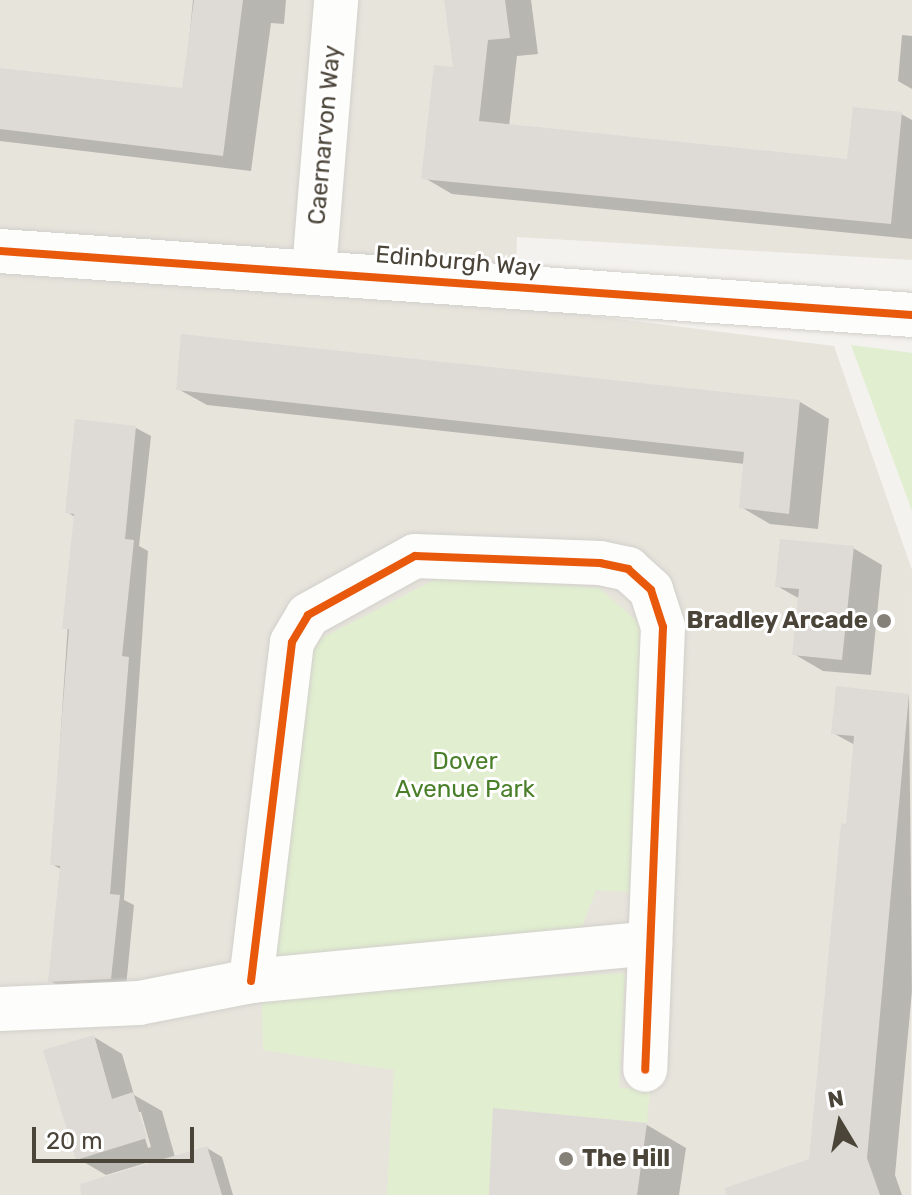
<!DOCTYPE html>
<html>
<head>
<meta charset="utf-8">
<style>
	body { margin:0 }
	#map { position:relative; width:912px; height:1195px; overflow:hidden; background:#f4f2ee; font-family:Rubik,sans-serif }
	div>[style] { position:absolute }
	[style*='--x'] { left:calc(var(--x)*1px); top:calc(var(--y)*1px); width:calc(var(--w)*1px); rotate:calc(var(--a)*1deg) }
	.residential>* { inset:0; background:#e7e4dc }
	.green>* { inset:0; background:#e1eecf }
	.shadow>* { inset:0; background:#0003 }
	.building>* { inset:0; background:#dedbd6 }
	.roads { filter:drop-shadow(0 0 2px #d2d0cb) drop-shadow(0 0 2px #d2d0cb) }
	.minor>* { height:44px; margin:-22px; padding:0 22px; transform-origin:22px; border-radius:22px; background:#fdfdfc }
	.cycleway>* { height:8px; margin:-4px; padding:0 4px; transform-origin:4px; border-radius:4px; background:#e8590c }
	.dots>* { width:22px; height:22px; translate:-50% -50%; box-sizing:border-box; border:4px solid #fff; border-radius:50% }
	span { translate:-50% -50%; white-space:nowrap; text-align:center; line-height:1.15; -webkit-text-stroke:6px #fff; paint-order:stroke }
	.street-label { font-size:24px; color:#4b4439 }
	.poi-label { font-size:24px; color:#4b4439; font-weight:700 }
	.right { translate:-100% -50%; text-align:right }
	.left { translate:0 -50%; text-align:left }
	.park-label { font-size:24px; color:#4a7f2a }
	.north { position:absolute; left:800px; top:1083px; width:80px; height:80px; -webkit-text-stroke:6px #fff; paint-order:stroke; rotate:350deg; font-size:22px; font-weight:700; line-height:32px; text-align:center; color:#4b4439 }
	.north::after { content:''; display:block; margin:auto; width:28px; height:36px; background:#4b4439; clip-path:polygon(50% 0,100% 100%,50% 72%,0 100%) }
	.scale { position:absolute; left:32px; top:1127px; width:162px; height:36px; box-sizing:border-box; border:4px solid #4b4439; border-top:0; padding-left:10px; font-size:24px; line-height:28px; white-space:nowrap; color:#4b4439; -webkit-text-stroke:6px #fff; paint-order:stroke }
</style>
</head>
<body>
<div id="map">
	<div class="residential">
		<i style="clip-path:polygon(0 0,912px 0,912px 260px,517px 237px,515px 306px,834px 346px,912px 570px,911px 1195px,0 1195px)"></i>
	</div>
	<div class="green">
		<i style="clip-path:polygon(851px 345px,912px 353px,912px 511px)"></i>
		<i style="clip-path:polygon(444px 575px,599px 588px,641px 625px,632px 892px,596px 890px,578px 937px,270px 965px,307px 662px,322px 638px)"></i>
		<i style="clip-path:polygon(625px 973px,619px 1088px,650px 1089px,647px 1123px,493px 1108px,489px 1195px,387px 1195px,394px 1070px,263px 1050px,262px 994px)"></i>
	</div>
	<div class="shadow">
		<i style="clip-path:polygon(193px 0,286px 0,284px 24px,271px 23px,251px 171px,0 141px,0 70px,184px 91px)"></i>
		<i style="clip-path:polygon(446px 0,531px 0,538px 54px,517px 56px,509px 126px,849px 161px,901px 114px,912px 120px,912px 239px,452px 194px,423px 177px,455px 69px)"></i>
		<i style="clip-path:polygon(902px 35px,912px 36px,912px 89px,898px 81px)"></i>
		<i style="clip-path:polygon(178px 389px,800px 402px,829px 419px,818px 529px,770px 524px,741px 507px,745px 464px,207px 405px)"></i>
		<i style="clip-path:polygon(136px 428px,151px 436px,139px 546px,148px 551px,124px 900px,134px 905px,126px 987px,65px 989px,50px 981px,62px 870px,52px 864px,75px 517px,67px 512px)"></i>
		<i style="clip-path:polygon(853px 548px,882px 565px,871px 675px,823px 671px,794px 654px,800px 599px,777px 586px)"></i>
		<i style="clip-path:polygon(909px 696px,912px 991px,895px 1175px,902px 1195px,751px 1195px,811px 1160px,855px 745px,833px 733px)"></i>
		<i style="clip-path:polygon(evenodd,94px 1037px,122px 1054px,134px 1095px,162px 1111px,175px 1157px,207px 1148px,222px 1157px,233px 1195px,159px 1195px,149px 1162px,106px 1175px,77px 1158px,94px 1037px,137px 1112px,141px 1112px,151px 1147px,148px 1148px,137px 1112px)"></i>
		<i style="clip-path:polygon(647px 1125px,686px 1148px,679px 1195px,491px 1195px)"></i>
	</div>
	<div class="building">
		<i style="clip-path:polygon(194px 0,243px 0,223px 156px,0 129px,0 68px,182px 88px)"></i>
		<i style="clip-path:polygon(444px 0,505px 0,510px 38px,488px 40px,479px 121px,847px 159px,853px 107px,902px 112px,891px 224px,421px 179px,434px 65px,453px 67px)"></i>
		<i style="clip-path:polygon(181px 334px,800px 400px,789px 514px,739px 508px,744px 452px,176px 390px)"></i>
		<i style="clip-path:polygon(75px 419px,136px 426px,125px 539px,134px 540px,122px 656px,129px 657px,110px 894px,120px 895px,111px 979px,48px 982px,60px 866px,50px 865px,69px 629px,62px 629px,74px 514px,65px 513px)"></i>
		<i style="clip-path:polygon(780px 539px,854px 546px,842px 660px,792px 655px,799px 589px,775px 587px)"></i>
		<i style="clip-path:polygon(836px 686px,909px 694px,867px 1158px,880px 1195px,726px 1195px,725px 1188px,809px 1159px,841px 823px,846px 824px,854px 736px,831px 734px)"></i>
		<i style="clip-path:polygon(94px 1035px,112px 1099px,133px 1092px,147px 1138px,76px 1160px,43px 1050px)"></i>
		<i style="clip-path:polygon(493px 1108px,647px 1123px,637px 1195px,489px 1195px)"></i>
		<i style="clip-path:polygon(207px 1146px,222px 1195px,81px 1195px,80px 1184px)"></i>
	</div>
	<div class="roads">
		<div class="minor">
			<i style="--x:0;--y:251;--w:914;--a:4.01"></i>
			<i style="--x:314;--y:270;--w:271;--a:-85.3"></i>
			<i style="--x:251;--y:981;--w:341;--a:-83.1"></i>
			<i style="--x:292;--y:642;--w:31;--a:-59"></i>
			<i style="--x:308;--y:615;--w:122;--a:-28.9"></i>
			<i style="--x:415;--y:556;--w:185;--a:2.2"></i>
			<i style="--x:600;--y:563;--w:29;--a:12"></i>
			<i style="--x:628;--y:569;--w:31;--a:42"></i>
			<i style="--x:651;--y:590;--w:39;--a:72"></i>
			<i style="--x:663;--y:627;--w:443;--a:92.3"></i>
			<i style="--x:0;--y:1009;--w:139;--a:-2.5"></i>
			<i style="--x:139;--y:1003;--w:114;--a:-11.1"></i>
			<i style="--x:251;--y:981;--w:401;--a:-5.4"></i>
		</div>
	</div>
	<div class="cycleway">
		<i style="--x:0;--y:251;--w:914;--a:4.01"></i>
		<i style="--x:251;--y:981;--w:341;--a:-83.1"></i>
		<i style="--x:292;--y:642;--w:31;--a:-59"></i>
		<i style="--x:308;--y:615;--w:122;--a:-28.9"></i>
		<i style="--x:415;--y:556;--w:185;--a:2.2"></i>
		<i style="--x:600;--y:563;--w:29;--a:12"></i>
		<i style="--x:628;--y:569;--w:31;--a:42"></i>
		<i style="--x:651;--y:590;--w:39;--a:72"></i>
		<i style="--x:663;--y:627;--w:443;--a:92.3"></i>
	</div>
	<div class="dots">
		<i style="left:884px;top:621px;background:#868178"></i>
		<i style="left:566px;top:1159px;background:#868178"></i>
	</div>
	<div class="street-label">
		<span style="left:325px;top:135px;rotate:-85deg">Caernarvon Way</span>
		<span style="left:458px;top:262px;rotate:5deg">Edinburgh Way</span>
	</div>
	<div class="poi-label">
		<span class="right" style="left:868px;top:621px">Bradley Arcade</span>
		<span class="left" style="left:582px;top:1159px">The Hill</span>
	</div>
	<div class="park-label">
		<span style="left:465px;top:776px">Dover<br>Avenue Park</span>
	</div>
	<div class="north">N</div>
	<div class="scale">20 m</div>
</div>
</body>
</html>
